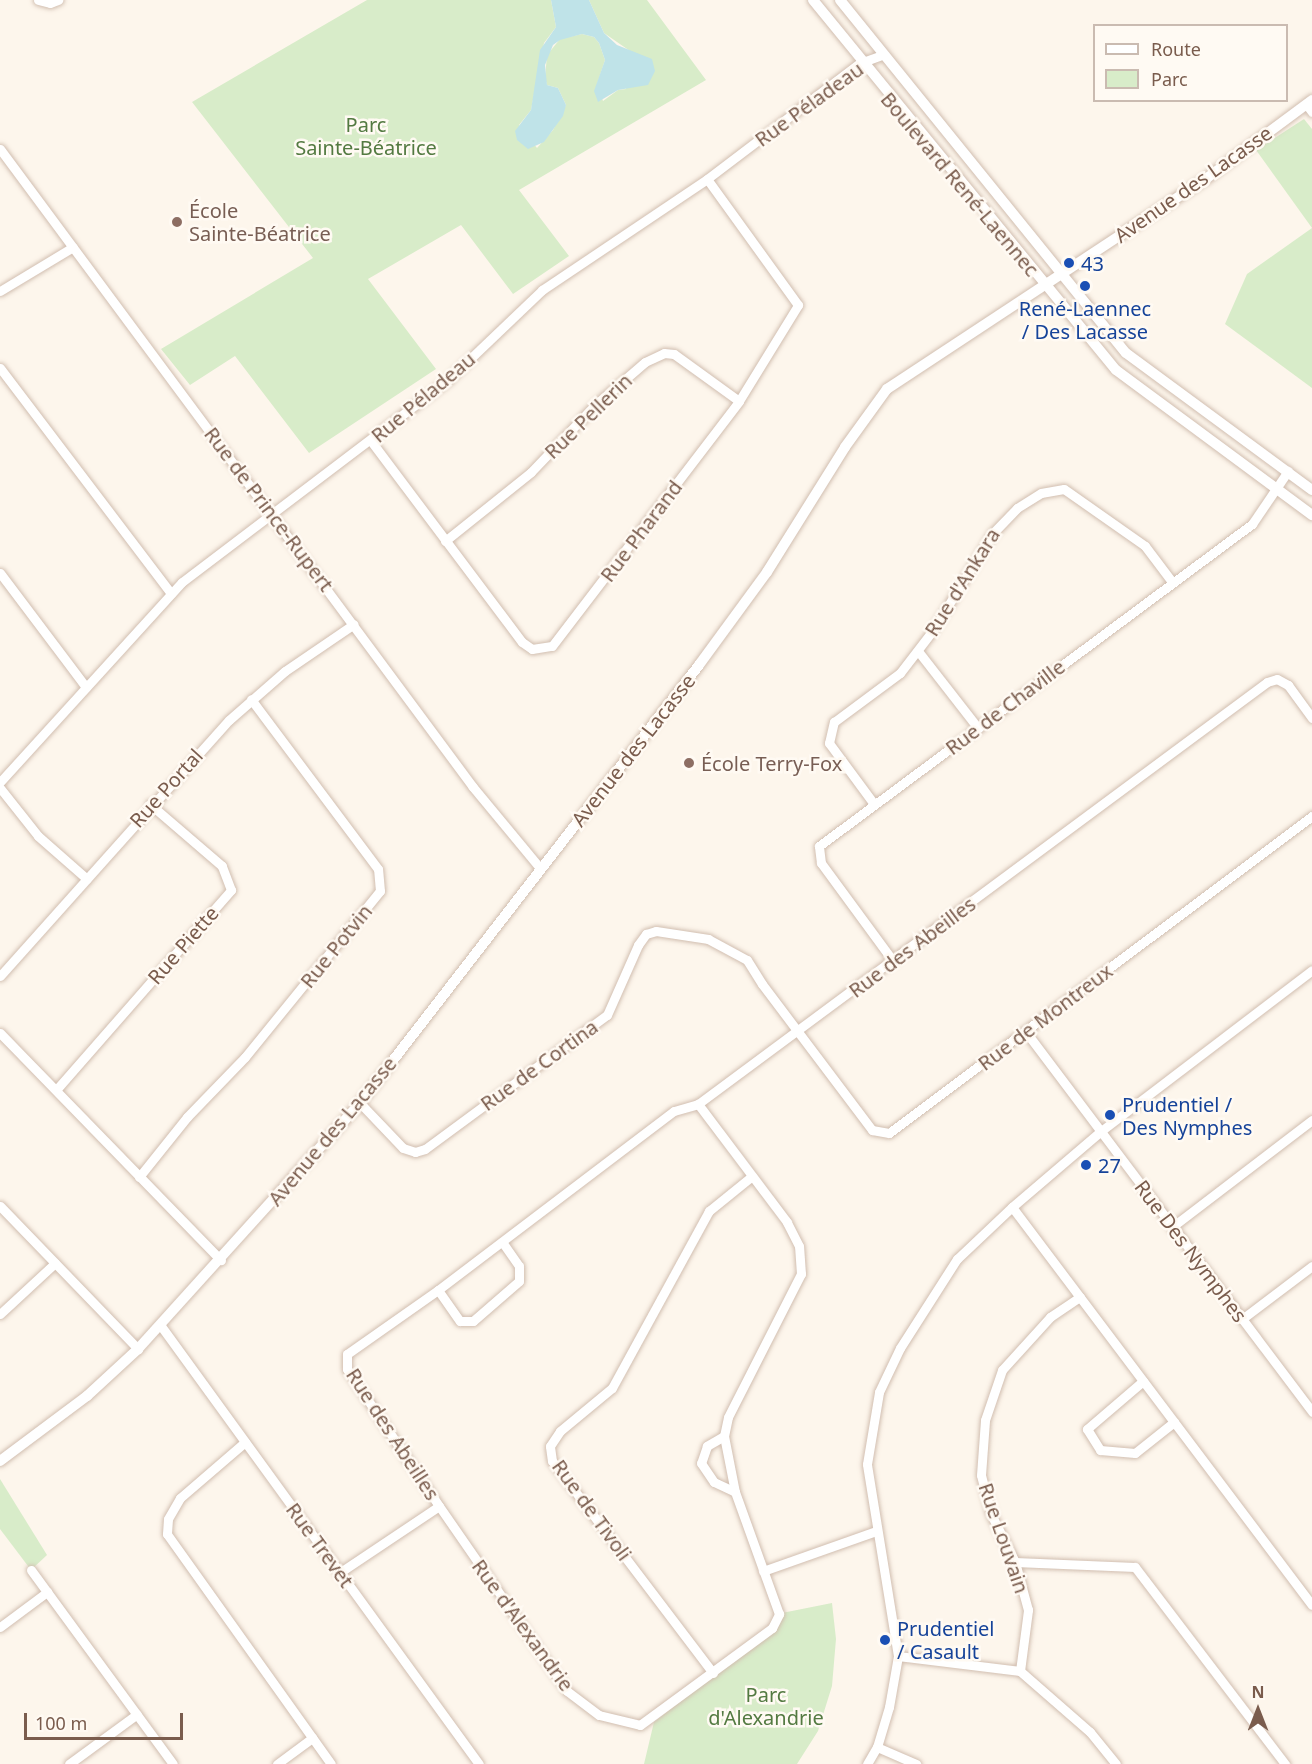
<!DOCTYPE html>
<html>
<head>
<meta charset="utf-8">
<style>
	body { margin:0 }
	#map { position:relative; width:1312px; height:1764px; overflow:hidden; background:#fdf6ec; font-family:"Noto Sans",sans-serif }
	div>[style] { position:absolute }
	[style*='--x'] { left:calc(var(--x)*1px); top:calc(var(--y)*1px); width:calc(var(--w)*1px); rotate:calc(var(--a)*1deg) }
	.green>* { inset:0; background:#d8ecc9 }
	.water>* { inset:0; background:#bfe3e8 }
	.roads { filter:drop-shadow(0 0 2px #d1beb0) drop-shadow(0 0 2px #d1beb0) }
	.minor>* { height:9px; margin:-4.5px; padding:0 4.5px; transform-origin:4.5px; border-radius:4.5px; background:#fff }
	.tertiary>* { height:10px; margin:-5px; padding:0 5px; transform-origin:5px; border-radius:5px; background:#fff }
	.dots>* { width:16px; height:16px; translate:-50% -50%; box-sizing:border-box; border:3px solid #fffaf3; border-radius:50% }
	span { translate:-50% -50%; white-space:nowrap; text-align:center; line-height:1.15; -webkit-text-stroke:5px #fffaf3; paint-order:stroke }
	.street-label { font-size:20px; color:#7a5c4d }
	.park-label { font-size:20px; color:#537a41 }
	.education-label { font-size:20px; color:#785e54 }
	.left { translate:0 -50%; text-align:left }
	.transit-label { font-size:20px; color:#164399 }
	.legend { position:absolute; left:1093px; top:24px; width:195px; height:78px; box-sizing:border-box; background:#fffaf3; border:2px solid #cabbb1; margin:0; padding:8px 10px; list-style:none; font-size:18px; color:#7a5c4d }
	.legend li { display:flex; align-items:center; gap:12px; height:30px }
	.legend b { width:30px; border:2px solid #cabbb1 }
	.north { position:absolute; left:1228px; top:1680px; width:60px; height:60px; -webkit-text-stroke:4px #fffaf3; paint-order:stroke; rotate:0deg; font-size:16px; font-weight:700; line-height:24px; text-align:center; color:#7a5c4d }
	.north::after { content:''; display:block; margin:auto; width:21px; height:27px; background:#7a5c4d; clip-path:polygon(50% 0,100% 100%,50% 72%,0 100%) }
	.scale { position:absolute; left:24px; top:1713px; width:159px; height:27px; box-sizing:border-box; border:3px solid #7a5c4d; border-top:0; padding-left:8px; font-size:18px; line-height:21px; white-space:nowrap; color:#7a5c4d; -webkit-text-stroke:4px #fffaf3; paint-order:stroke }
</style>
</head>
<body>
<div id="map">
	<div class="green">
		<i style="clip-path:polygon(367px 0,551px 0,556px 27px,544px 43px,531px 110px,519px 125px,537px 148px,553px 130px,566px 105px,558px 88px,547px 85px,545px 78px,547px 55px,560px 39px,582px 34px,594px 37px,599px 43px,605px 60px,597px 84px,603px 101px,618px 90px,626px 89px,630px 51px,604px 33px,589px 0,647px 0,706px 80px,519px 190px,569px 256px,513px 294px,461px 225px,368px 279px,436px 369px,309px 453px,235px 356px,190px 385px,161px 349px,313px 258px,192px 102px)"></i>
		<i style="clip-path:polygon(1304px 119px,1312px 129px,1312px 228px,1256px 150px)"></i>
		<i style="clip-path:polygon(1312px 228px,1312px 388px,1225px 324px,1247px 274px)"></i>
		<i style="clip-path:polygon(0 1479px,47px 1555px,31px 1570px,0 1529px)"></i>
		<i style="clip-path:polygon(832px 1603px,836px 1639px,832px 1686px,818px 1731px,797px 1764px,644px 1764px,654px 1722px,772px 1631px,782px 1613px)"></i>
	</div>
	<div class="water">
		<i style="clip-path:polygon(551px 0,589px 0,604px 33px,617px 45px,652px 59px,655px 71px,648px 85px,618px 90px,598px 102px,594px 91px,605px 60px,599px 43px,594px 37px,582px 34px,560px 40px,553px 45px,545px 65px,547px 85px,558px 88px,566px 105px,563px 116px,544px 142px,528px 149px,517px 140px,515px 131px,531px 110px,540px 50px,556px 27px)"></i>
	</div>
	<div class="roads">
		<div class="minor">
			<i style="--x:38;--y:0;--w:12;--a:14"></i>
			<i style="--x:50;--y:3;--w:9;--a:-21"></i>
			<i style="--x:1306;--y:104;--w:10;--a:53"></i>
			<i style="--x:0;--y:149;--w:794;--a:53.45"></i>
			<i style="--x:473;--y:787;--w:105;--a:50.4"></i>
			<i style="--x:0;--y:291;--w:85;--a:-31.1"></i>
			<i style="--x:0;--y:368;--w:283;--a:52.8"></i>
			<i style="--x:371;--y:441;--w:251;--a:53.1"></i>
			<i style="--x:522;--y:642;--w:12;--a:35"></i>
			<i style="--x:532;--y:649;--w:20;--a:-9"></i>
			<i style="--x:552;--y:646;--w:308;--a:-52.6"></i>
			<i style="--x:739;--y:401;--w:113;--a:-58.4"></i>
			<i style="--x:798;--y:305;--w:155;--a:-125.8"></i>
			<i style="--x:445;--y:541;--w:110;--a:-38.7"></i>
			<i style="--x:531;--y:472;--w:91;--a:-46.3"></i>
			<i style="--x:594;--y:406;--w:67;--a:-40.8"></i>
			<i style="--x:645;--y:362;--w:21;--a:-25"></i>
			<i style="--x:664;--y:353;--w:10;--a:6"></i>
			<i style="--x:674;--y:354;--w:80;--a:35.9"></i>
			<i style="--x:0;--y:573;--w:143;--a:53"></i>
			<i style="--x:918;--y:651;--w:98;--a:52.1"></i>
			<i style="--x:0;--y:782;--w:270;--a:-47.7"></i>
			<i style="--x:182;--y:582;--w:335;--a:-37.2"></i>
			<i style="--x:449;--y:379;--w:129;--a:-43.7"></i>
			<i style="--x:542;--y:290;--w:199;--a:-33.9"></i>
			<i style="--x:707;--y:179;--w:192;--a:-37.2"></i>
			<i style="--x:860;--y:63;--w:23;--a:-20"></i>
			<i style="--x:0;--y:788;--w:61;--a:51.6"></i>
			<i style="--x:38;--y:836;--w:65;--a:41.3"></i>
			<i style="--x:874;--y:804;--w:76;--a:-126.4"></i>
			<i style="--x:829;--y:743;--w:22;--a:-77"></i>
			<i style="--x:834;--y:722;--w:82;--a:-36.6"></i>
			<i style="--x:900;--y:673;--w:54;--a:-52.5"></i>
			<i style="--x:933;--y:630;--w:113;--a:-58.4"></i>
			<i style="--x:992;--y:534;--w:36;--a:-46"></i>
			<i style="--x:1017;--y:508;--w:28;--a:-32"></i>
			<i style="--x:1041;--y:493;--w:23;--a:-10"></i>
			<i style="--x:1064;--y:489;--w:99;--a:35.1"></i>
			<i style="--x:1145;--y:546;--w:46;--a:52.9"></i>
			<i style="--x:893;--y:961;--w:122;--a:-126.3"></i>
			<i style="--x:821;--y:863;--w:17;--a:-97"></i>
			<i style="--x:819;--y:846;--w:540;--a:-36.64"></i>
			<i style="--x:1252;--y:524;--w:64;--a:-55.8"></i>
			<i style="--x:0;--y:976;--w:343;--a:-48.2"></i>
			<i style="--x:229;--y:720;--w:74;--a:-41.2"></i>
			<i style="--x:285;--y:671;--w:83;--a:-34.3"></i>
			<i style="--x:1026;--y:1032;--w:476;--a:53"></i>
			<i style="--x:0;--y:1033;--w:317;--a:45.8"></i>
			<i style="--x:56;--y:1090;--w:266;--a:-48.8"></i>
			<i style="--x:231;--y:890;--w:26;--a:-111"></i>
			<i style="--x:222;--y:866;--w:95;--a:-139.3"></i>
			<i style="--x:360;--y:1103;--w:62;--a:46.3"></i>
			<i style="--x:403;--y:1148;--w:13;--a:18"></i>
			<i style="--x:415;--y:1152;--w:10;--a:-17"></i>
			<i style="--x:425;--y:1149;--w:226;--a:-36.4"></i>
			<i style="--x:607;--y:1015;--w:77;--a:-66.1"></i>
			<i style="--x:638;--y:945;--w:14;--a:-54"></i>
			<i style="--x:646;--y:934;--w:10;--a:-17"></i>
			<i style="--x:656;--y:931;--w:53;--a:8.7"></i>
			<i style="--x:708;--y:939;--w:44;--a:28.3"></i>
			<i style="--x:747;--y:960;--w:28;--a:58"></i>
			<i style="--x:762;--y:984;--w:183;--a:53"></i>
			<i style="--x:872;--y:1130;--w:17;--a:10"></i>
			<i style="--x:889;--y:1133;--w:529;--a:-36.85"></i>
			<i style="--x:139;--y:1177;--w:77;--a:-51.3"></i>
			<i style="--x:187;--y:1117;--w:83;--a:-46"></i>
			<i style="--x:245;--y:1057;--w:214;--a:-50.9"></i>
			<i style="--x:380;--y:891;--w:22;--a:-95"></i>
			<i style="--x:378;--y:869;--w:212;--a:-126.8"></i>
			<i style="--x:0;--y:1206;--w:199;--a:46"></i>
			<i style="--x:1012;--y:1207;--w:498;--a:53"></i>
			<i style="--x:1172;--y:1227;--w:176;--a:-37.4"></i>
			<i style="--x:438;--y:1290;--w:38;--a:55"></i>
			<i style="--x:460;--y:1321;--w:13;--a:0"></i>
			<i style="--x:473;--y:1321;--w:61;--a:-41"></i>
			<i style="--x:519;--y:1281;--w:15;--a:-90"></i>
			<i style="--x:519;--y:1266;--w:29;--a:-125"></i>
			<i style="--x:0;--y:1314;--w:75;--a:-42.8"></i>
			<i style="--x:1242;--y:1319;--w:88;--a:-37.1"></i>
			<i style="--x:161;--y:1326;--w:541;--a:54.02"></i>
			<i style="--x:1143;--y:1381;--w:74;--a:139.4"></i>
			<i style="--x:1087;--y:1429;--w:25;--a:58"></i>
			<i style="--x:1100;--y:1450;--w:35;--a:5"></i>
			<i style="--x:1135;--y:1453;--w:50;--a:-38.5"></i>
			<i style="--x:724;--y:1436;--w:20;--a:150"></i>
			<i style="--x:707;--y:1446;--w:18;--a:109"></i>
			<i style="--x:701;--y:1463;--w:23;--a:56"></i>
			<i style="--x:714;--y:1482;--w:23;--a:25"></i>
			<i style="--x:245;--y:1442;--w:86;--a:139.3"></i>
			<i style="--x:180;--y:1498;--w:24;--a:120"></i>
			<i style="--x:168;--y:1519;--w:15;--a:94"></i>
			<i style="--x:167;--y:1534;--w:282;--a:54.5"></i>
			<i style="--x:439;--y:1506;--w:225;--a:55.3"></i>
			<i style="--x:567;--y:1691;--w:40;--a:37"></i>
			<i style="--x:599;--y:1715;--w:42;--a:13.7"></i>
			<i style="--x:640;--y:1725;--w:164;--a:-36.3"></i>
			<i style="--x:772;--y:1628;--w:16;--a:-63"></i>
			<i style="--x:779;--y:1614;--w:130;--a:-109.8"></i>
			<i style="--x:735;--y:1492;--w:57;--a:-101.1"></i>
			<i style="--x:724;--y:1436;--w:19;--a:-78"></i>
			<i style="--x:728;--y:1417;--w:161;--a:-63"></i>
			<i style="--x:801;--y:1274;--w:28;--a:-94"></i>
			<i style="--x:799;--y:1246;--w:27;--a:-117"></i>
			<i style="--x:787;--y:1222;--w:148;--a:-127"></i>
			<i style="--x:1015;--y:1562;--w:120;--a:2.4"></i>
			<i style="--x:1135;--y:1567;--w:248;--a:52.7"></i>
			<i style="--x:31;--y:1570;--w:240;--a:53.8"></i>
			<i style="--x:763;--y:1571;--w:120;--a:-19.5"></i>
			<i style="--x:339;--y:1573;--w:120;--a:-33.8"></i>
			<i style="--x:439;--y:1506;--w:165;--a:-123.9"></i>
			<i style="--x:347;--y:1369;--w:15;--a:-90"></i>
			<i style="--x:347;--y:1354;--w:111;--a:-35.1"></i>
			<i style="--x:438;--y:1290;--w:296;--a:-37.2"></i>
			<i style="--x:674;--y:1111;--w:25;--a:-16"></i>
			<i style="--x:698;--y:1104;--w:708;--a:-36.56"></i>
			<i style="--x:1267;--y:682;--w:10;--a:-17"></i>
			<i style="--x:1277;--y:679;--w:13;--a:29"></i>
			<i style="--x:1288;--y:685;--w:41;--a:54"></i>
			<i style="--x:0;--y:1627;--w:59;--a:-36.7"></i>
			<i style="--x:898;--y:1656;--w:123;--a:7"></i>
			<i style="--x:1020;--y:1671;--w:93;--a:41.1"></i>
			<i style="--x:1090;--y:1732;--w:41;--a:50.9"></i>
			<i style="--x:1020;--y:1671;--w:62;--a:-82.5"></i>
			<i style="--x:1028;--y:1610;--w:50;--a:-105.2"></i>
			<i style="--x:1015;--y:1562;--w:54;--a:-116.6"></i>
			<i style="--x:991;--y:1514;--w:40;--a:-104.4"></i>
			<i style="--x:981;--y:1475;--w:55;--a:-85.8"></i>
			<i style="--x:985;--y:1420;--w:53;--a:-71.2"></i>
			<i style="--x:1002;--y:1370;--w:72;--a:-47.8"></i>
			<i style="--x:1050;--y:1317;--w:36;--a:-34"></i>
			<i style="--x:713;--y:1673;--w:266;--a:-127.2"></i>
			<i style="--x:552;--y:1461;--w:15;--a:-98"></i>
			<i style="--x:550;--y:1446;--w:18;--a:-56"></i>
			<i style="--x:560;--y:1431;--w:67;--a:-39.6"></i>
			<i style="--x:612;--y:1388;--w:202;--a:-61.3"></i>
			<i style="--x:709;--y:1211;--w:55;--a:-39.1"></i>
			<i style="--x:877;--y:1747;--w:43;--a:23.6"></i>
			<i style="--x:69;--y:1764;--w:84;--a:-36.3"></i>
			<i style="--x:277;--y:1764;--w:44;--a:-36.6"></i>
			<i style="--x:867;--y:1764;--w:20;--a:-60"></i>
			<i style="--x:877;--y:1747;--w:42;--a:-73.3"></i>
			<i style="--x:889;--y:1707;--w:52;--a:-80"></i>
			<i style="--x:898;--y:1656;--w:194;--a:-99.2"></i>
			<i style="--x:867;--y:1464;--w:73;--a:-80.5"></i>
			<i style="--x:879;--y:1392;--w:49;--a:-64.5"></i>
			<i style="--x:900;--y:1348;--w:106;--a:-57.4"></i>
			<i style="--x:957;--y:1259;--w:76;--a:-43.4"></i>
			<i style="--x:1012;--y:1207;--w:117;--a:-40.5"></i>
			<i style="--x:1101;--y:1131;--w:265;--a:-37.3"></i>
		</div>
		<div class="tertiary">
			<i style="--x:813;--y:0;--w:478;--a:50.7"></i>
			<i style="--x:1116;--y:370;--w:244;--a:36.5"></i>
			<i style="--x:840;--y:0;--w:454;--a:51"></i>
			<i style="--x:1126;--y:353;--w:231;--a:36.4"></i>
			<i style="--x:0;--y:1461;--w:109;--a:-36.8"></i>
			<i style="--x:87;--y:1396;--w:69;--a:-42.7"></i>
			<i style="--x:138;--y:1349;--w:331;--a:-47.9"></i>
			<i style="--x:360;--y:1103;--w:554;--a:-52.26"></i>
			<i style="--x:699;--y:665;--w:115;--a:-53.8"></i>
			<i style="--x:767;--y:572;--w:147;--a:-58"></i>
			<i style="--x:845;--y:447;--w:72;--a:-54.1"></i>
			<i style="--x:887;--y:389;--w:383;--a:-33.4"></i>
			<i style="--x:1207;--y:178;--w:131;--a:-36.6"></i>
		</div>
	</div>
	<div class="dots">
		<i style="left:177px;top:222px;background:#8d6e63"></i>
		<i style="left:1069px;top:263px;background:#1a4fb4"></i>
		<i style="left:1085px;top:286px;background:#1a4fb4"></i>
		<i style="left:689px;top:763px;background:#8d6e63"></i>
		<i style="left:1110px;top:1115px;background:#1a4fb4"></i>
		<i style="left:1086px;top:1165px;background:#1a4fb4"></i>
		<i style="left:885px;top:1640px;background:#1a4fb4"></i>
	</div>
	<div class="street-label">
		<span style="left:809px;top:104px;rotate:-36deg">Rue Péladeau</span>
		<span style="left:960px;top:184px;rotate:50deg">Boulevard René-Laennec</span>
		<span style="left:1193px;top:184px;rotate:-35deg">Avenue des Lacasse</span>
		<span style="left:423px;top:397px;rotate:-40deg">Rue Péladeau</span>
		<span style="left:588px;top:416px;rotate:-44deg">Rue Pellerin</span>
		<span style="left:269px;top:509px;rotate:53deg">Rue de Prince-Rupert</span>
		<span style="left:641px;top:531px;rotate:-53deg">Rue Pharand</span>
		<span style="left:962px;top:582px;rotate:-58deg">Rue d'Ankara</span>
		<span style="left:1005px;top:707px;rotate:-37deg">Rue de Chaville</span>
		<span style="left:633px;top:750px;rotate:-52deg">Avenue des Lacasse</span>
		<span style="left:166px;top:788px;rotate:-48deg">Rue Portal</span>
		<span style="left:183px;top:945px;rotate:-49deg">Rue Piette</span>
		<span style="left:336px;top:946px;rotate:-51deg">Rue Potvin</span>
		<span style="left:912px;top:947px;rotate:-37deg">Rue des Abeilles</span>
		<span style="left:1045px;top:1017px;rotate:-37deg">Rue de Montreux</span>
		<span style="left:539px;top:1065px;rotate:-36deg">Rue de Cortina</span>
		<span style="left:332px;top:1131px;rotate:-50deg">Avenue des Lacasse</span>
		<span style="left:1191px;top:1251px;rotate:53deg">Rue Des Nymphes</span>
		<span style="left:393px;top:1434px;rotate:57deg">Rue des Abeilles</span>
		<span style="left:592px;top:1510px;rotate:54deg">Rue de Tivoli</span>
		<span style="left:1004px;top:1538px;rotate:71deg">Rue Louvain</span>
		<span style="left:320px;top:1545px;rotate:54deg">Rue Trevet</span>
		<span style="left:523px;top:1625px;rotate:54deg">Rue d'Alexandrie</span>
	</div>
	<div class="park-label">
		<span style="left:366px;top:136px">Parc<br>Sainte-Béatrice</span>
		<span style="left:766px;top:1706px">Parc<br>d'Alexandrie</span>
	</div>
	<div class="education-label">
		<span class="left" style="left:189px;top:222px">École<br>Sainte-Béatrice</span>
		<span class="left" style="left:701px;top:763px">École Terry-Fox</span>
	</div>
	<div class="transit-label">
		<span class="left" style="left:1081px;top:263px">43</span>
		<span style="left:1085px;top:320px">René-Laennec<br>/ Des Lacasse</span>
		<span class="left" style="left:1122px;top:1116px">Prudentiel /<br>Des Nymphes</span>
		<span class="left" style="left:1098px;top:1165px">27</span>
		<span class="left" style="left:897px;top:1640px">Prudentiel<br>/ Casault</span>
	</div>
	<ul class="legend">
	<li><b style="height:8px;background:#fff"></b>Route</li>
	<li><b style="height:16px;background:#d8ecc9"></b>Parc</li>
	</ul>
	<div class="north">N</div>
	<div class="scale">100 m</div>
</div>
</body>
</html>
